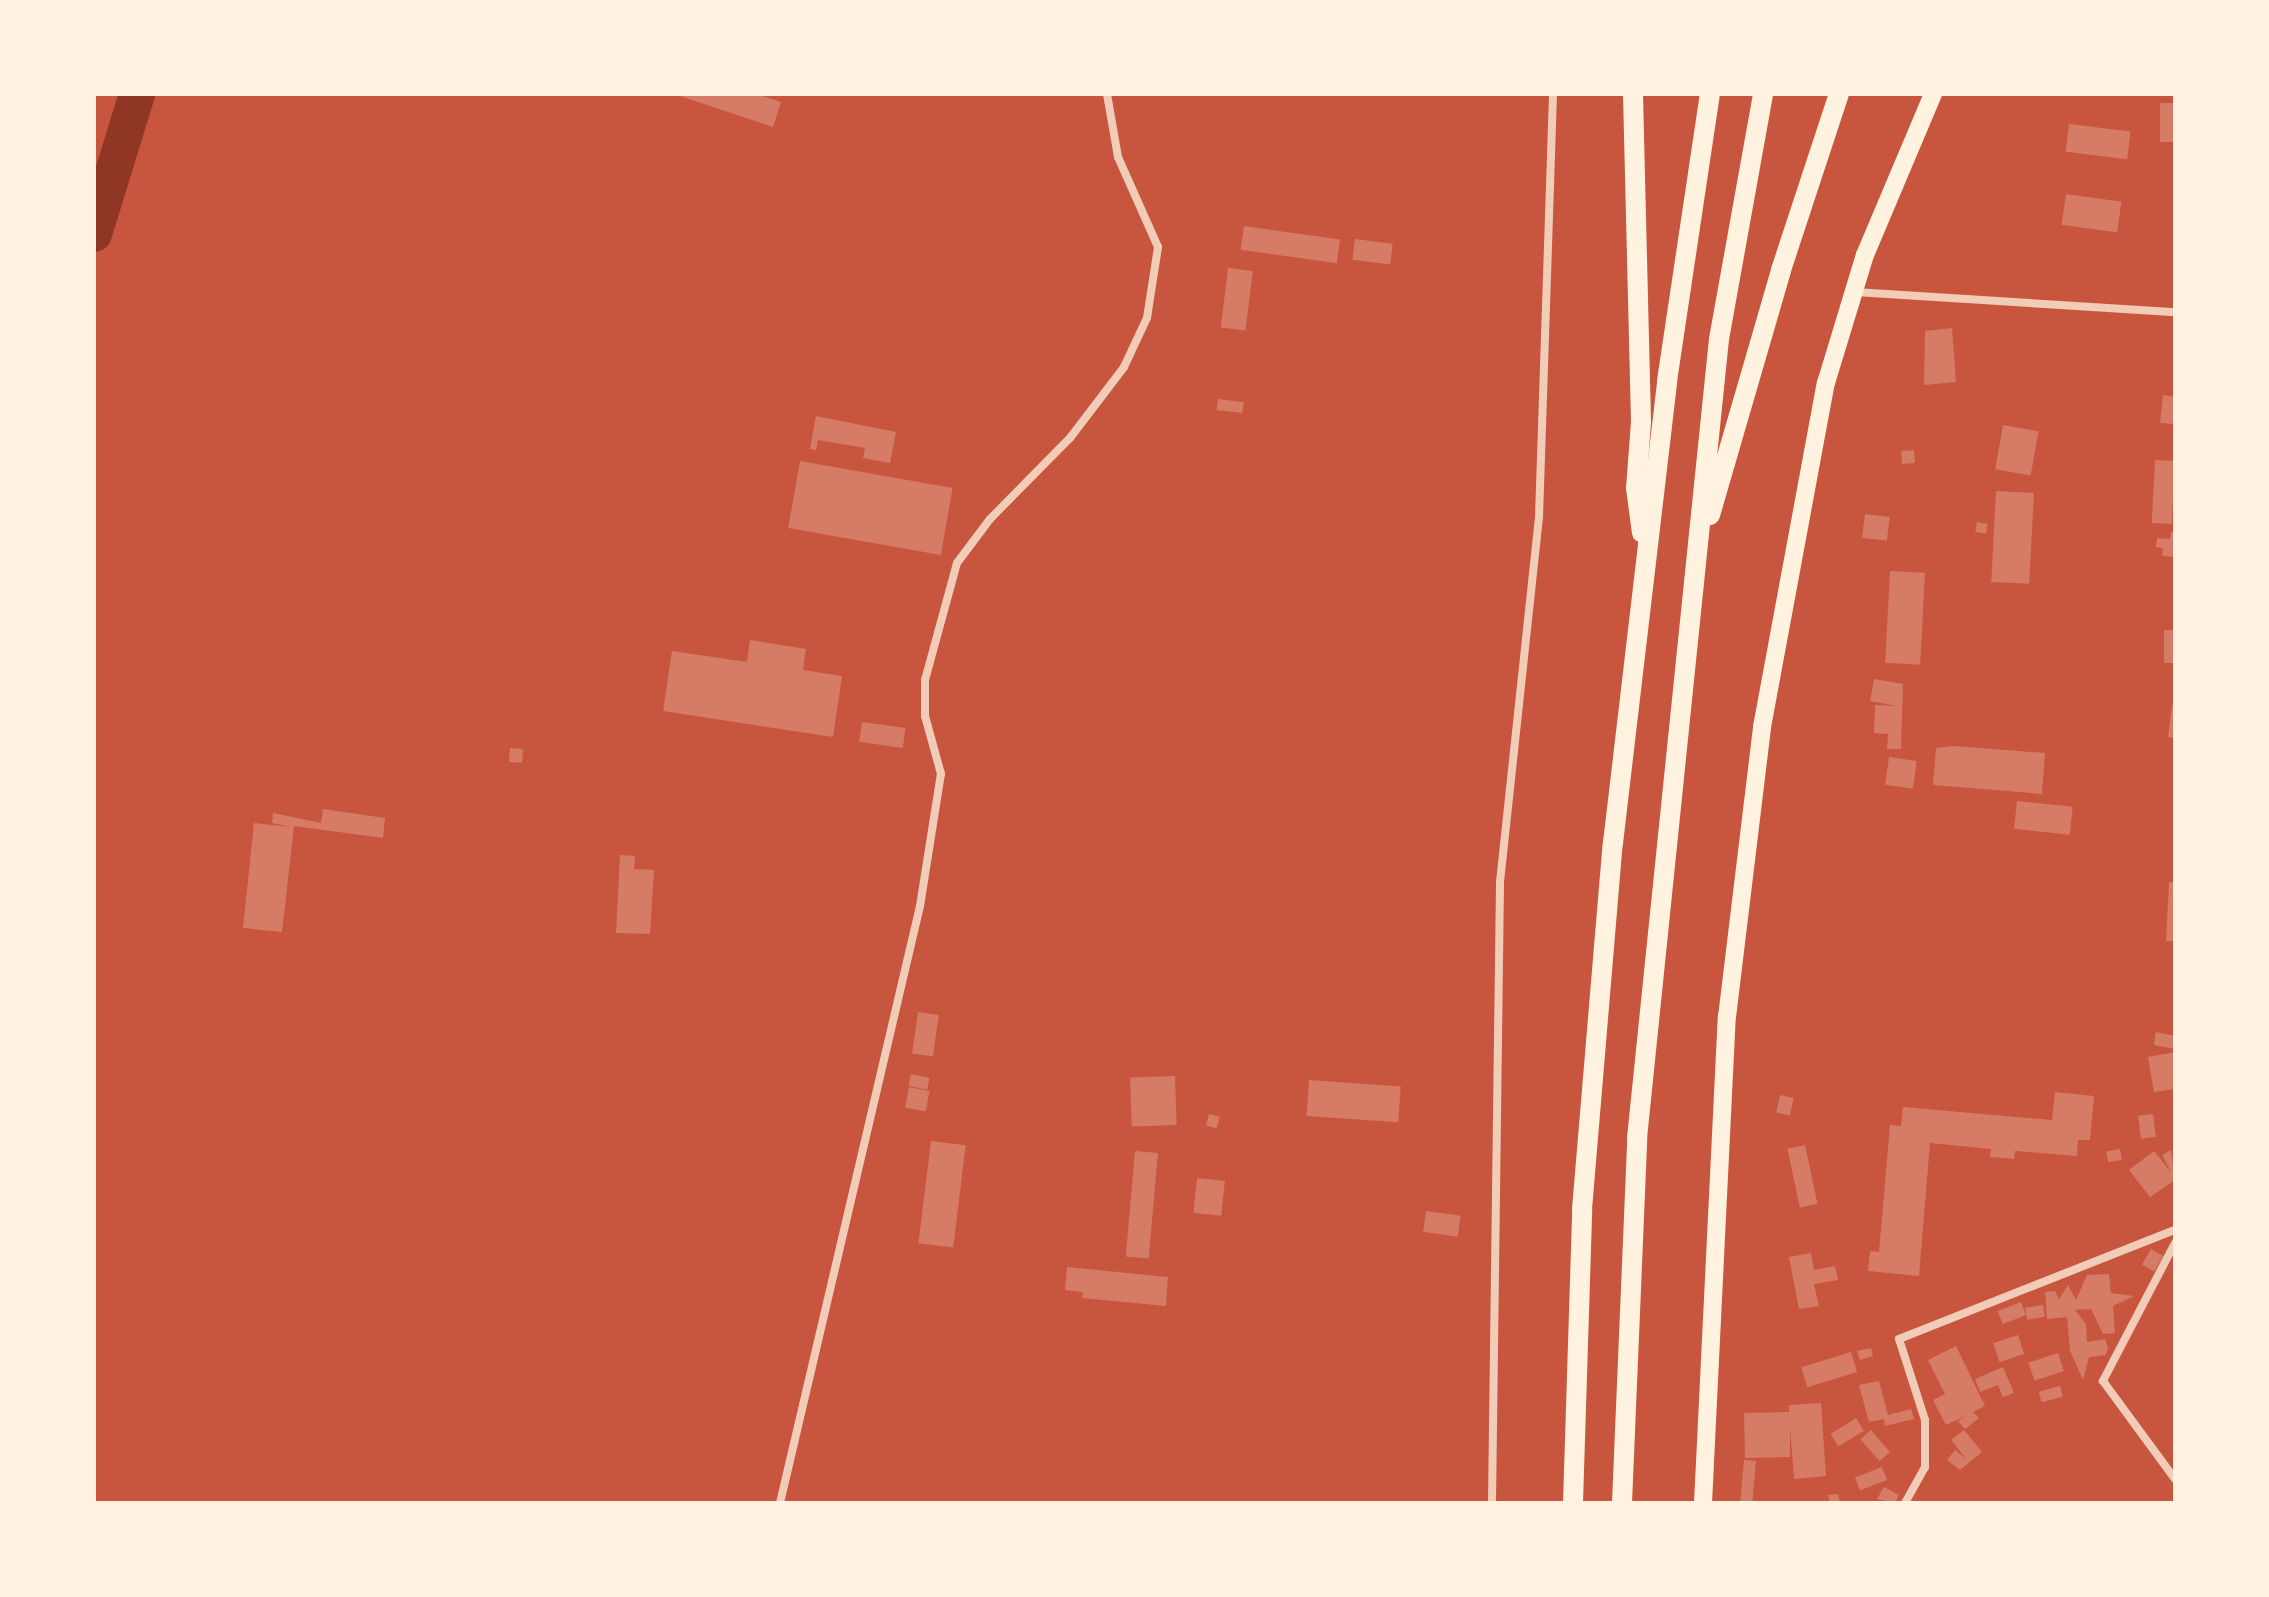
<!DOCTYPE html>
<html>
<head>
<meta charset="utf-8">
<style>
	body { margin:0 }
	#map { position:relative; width:2269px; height:1597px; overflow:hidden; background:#c8553d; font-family:Roboto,sans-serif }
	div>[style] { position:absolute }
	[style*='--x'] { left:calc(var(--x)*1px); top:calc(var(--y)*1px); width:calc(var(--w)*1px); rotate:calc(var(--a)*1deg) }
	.river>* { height:36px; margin:-18px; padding:0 18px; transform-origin:18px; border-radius:18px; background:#8f3625 }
	.building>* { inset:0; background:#d67c66; transform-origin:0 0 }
	.minor>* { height:8px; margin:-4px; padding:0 4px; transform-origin:4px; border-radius:4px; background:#f1ccb7 }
	.primary>* { height:18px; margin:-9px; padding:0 9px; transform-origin:9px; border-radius:9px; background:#fff3e0 }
	.motorway>* { height:20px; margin:-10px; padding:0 10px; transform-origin:10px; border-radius:10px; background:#fff3e0 }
	span { translate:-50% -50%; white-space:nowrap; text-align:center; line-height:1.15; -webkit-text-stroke:6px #fff3e0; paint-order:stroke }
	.frame { position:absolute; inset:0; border:96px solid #fff3e0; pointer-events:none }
</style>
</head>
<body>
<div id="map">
	<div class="river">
		<i style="--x:94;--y:234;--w:146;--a:-72.9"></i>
	</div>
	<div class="building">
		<i style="clip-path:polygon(674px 94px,757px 94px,781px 102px,773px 127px)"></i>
		<i style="left:2160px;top:103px;width:15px;height:39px"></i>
		<i style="left:2069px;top:124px;width:62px;height:28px;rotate:7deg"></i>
		<i style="left:2066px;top:194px;width:56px;height:31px;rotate:8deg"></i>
		<i style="left:1244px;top:226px;width:97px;height:24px;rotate:8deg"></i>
		<i style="left:1355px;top:239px;width:38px;height:21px;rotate:7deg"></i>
		<i style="left:1228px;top:268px;width:25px;height:60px;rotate:7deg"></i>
		<i style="clip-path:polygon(1952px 328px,1956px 382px,1924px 385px,1925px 331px)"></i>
		<i style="clip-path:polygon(2163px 395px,2175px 397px,2175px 424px,2160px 423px)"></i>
		<i style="left:1218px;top:399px;width:26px;height:11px;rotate:7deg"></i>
		<i style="clip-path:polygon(816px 416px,896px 432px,890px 463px,863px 458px,865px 448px,818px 440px,816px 450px,810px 449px)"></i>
		<i style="left:2003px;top:425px;width:36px;height:45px;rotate:10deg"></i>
		<i style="left:1914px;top:450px;width:13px;height:13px;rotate:86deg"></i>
		<i style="left:2155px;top:460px;width:20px;height:63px;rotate:3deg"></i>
		<i style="left:800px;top:461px;width:155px;height:68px;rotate:10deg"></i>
		<i style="left:1996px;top:491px;width:38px;height:91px;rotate:3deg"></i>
		<i style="left:1865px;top:514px;width:25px;height:24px;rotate:7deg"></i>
		<i style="left:1977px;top:522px;width:11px;height:10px;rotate:10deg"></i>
		<i style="clip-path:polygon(2171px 532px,2175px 532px,2175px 557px,2162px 556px,2163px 548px,2156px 547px,2157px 538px,2170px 539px)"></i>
		<i style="left:1890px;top:571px;width:35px;height:92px;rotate:3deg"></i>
		<i style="left:2164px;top:630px;width:11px;height:33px"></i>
		<i style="clip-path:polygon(750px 640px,806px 649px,803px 670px,842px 676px,833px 737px,663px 711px,672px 651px,747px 662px)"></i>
		<i style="clip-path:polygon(1874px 679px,1903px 684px,1901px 749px,1887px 749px,1888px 734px,1874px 733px,1875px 705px,1897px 706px,1870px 701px)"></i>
		<i style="clip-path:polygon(2172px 705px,2175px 705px,2175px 738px,2168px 737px)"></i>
		<i style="left:862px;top:722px;width:44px;height:20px;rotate:8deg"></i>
		<i style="clip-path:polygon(1954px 746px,2045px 753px,2042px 794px,1933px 785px,1936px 748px)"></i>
		<i style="left:510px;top:748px;width:13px;height:14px;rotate:4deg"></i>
		<i style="left:1889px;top:757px;width:28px;height:28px;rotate:8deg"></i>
		<i style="left:2017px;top:801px;width:56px;height:28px;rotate:6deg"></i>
		<i style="clip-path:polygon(323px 809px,385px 818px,383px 838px,294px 826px,282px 932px,243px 928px,254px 823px,291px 827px,272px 823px,273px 813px,321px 823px)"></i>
		<i style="clip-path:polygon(620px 855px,635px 856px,634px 869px,654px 870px,650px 934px,616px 933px)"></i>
		<i style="clip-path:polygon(2169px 882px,2175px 882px,2175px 941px,2166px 941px)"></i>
		<i style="left:918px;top:1012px;width:21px;height:42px;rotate:8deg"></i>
		<i style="clip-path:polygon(2156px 1032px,2175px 1036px,2175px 1049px,2154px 1045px)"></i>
		<i style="clip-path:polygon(2175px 1052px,2175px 1089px,2154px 1092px,2148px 1057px)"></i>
		<i style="left:911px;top:1074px;width:19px;height:12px;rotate:12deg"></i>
		<i style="left:1175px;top:1076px;width:49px;height:45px;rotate:88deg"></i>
		<i style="left:1309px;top:1080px;width:92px;height:36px;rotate:4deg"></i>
		<i style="left:909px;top:1087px;width:21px;height:21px;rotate:11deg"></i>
		<i style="clip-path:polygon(2055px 1092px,2094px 1096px,2090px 1140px,2078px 1140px,2077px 1156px,2015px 1151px,2014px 1159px,1990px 1157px,1991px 1149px,1930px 1143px,1919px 1276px,1868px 1271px,1870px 1251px,1879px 1252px,1890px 1125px,1901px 1126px,1903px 1107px,2052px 1120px)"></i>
		<i style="left:1780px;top:1095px;width:14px;height:18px;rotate:12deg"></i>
		<i style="left:1209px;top:1114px;width:11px;height:12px;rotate:15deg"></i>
		<i style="left:2153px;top:1114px;width:23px;height:15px;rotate:83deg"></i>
		<i style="left:931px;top:1141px;width:35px;height:103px;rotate:7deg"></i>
		<i style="left:1805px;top:1145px;width:60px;height:18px;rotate:78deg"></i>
		<i style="left:2120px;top:1149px;width:11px;height:14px;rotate:80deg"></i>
		<i style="clip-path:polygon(2171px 1150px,2175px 1180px,2150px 1197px,2129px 1170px,2154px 1151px,2171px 1172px,2162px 1155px)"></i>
		<i style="left:1135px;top:1151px;width:23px;height:106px;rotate:5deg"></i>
		<i style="left:1197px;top:1178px;width:28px;height:35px;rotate:6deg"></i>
		<i style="left:1426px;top:1211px;width:35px;height:21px;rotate:8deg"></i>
		<i style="left:2151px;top:1249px;width:14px;height:18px;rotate:30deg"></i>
		<i style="clip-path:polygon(1811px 1253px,1814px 1270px,1835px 1266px,1838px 1280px,1814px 1284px,1819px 1306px,1799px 1309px,1789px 1257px)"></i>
		<i style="clip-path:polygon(1067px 1267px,1168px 1277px,1166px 1306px,1082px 1298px,1083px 1292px,1065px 1290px)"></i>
		<i style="clip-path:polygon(2109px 1274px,2111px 1293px,2134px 1296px,2113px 1306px,2115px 1333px,2103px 1334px,2091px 1309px,2075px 1310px,2086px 1324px,2087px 1342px,2105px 1339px,2108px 1347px,2106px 1355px,2089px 1357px,2083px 1380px,2070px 1351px,2067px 1317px,2047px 1319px,2045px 1292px,2055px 1291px,2059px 1299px,2068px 1285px,2076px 1300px,2087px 1275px)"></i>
		<i style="left:2021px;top:1302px;width:14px;height:25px;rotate:69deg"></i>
		<i style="left:2043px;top:1305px;width:12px;height:18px;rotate:81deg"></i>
		<i style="left:2018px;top:1335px;width:20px;height:26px;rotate:72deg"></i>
		<i style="clip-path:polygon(1956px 1346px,1985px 1406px,1973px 1412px,1979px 1418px,1965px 1429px,1958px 1421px,1965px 1416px,1946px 1425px,1933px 1400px,1945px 1394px,1928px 1360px)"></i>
		<i style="clip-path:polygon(1871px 1348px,1873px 1356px,1860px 1360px,1857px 1351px)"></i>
		<i style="left:1851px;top:1352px;width:21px;height:52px;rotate:73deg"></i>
		<i style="left:2058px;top:1353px;width:19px;height:31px;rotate:72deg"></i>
		<i style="clip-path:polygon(2003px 1367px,2014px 1393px,2003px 1397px,1998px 1385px,1980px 1392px,1975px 1379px)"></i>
		<i style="clip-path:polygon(1879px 1381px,1888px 1415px,1911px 1409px,1914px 1419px,1885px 1426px,1884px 1419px,1869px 1422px,1859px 1385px)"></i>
		<i style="left:2060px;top:1386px;width:11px;height:22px;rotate:75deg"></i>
		<i style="clip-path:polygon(1821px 1403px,1826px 1476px,1794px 1479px,1790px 1428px,1790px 1457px,1745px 1458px,1744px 1413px,1789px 1412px,1789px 1405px)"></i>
		<i style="left:1856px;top:1418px;width:15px;height:30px;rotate:58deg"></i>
		<i style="left:1871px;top:1430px;width:29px;height:14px;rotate:49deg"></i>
		<i style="clip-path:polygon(1964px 1430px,1982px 1452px,1960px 1470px,1947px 1460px,1955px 1450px,1966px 1459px,1951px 1440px)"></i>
		<i style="left:1744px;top:1460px;width:12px;height:41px;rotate:5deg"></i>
		<i style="left:1882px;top:1467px;width:14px;height:29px;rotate:69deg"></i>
		<i style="clip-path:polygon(1884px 1487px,1899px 1495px,1895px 1503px,1877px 1499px)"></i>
		<i style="clip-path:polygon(1838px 1494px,1840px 1503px,1830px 1503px,1828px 1495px)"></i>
	</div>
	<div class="minor">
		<i style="--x:1855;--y:292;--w:321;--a:3.6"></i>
		<i style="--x:2175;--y:1243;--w:156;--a:117.6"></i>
		<i style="--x:2103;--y:1381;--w:122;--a:53.7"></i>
		<i style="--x:780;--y:1503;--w:613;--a:-76.8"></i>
		<i style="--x:920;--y:906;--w:134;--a:-81"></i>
		<i style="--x:941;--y:774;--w:60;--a:-105.4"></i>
		<i style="--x:925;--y:716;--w:36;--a:-90"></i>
		<i style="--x:925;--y:680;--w:121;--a:-74.7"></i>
		<i style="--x:957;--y:563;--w:55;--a:-53.1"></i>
		<i style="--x:990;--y:519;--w:114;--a:-45.4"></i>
		<i style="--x:1070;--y:438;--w:89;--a:-52.7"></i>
		<i style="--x:1124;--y:367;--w:54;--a:-64.9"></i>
		<i style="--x:1147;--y:318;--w:72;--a:-81.2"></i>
		<i style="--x:1158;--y:247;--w:98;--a:-114"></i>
		<i style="--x:1118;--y:157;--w:64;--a:-99.9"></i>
		<i style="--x:1492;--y:1503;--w:621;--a:-89.26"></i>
		<i style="--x:1500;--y:882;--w:367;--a:-83.9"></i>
		<i style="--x:1539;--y:517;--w:423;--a:-88.1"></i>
		<i style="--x:1905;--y:1503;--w:41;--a:-60.9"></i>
		<i style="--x:1925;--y:1467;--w:47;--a:-90"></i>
		<i style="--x:1925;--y:1420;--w:85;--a:-107.8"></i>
		<i style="--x:1899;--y:1339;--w:297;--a:-21.6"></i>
	</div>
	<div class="primary">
		<i style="--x:1703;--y:1503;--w:487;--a:-87.2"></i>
		<i style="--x:1727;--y:1017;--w:292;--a:-83.1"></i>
		<i style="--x:1762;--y:727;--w:350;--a:-79.5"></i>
		<i style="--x:1826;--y:383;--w:134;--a:-73.1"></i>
		<i style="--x:1865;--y:255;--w:175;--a:-67.1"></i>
	</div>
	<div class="motorway">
		<i style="--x:1633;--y:94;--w:328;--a:88.6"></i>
		<i style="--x:1641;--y:422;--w:66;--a:94.3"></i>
		<i style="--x:1636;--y:488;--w:45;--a:82.4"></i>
		<i style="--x:1710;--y:515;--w:255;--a:-73.8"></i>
		<i style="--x:1781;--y:270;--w:185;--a:-71.8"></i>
		<i style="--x:1573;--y:1503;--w:294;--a:-88.2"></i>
		<i style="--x:1582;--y:1209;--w:367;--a:-85.2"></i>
		<i style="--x:1613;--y:843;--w:465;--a:-83.3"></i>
		<i style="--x:1667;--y:381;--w:290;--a:-81.5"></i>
		<i style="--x:1622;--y:1503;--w:365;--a:-87.6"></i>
		<i style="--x:1637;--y:1138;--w:803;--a:-84.14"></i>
		<i style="--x:1719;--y:339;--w:249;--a:-79.8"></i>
	</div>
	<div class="frame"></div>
</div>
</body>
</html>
